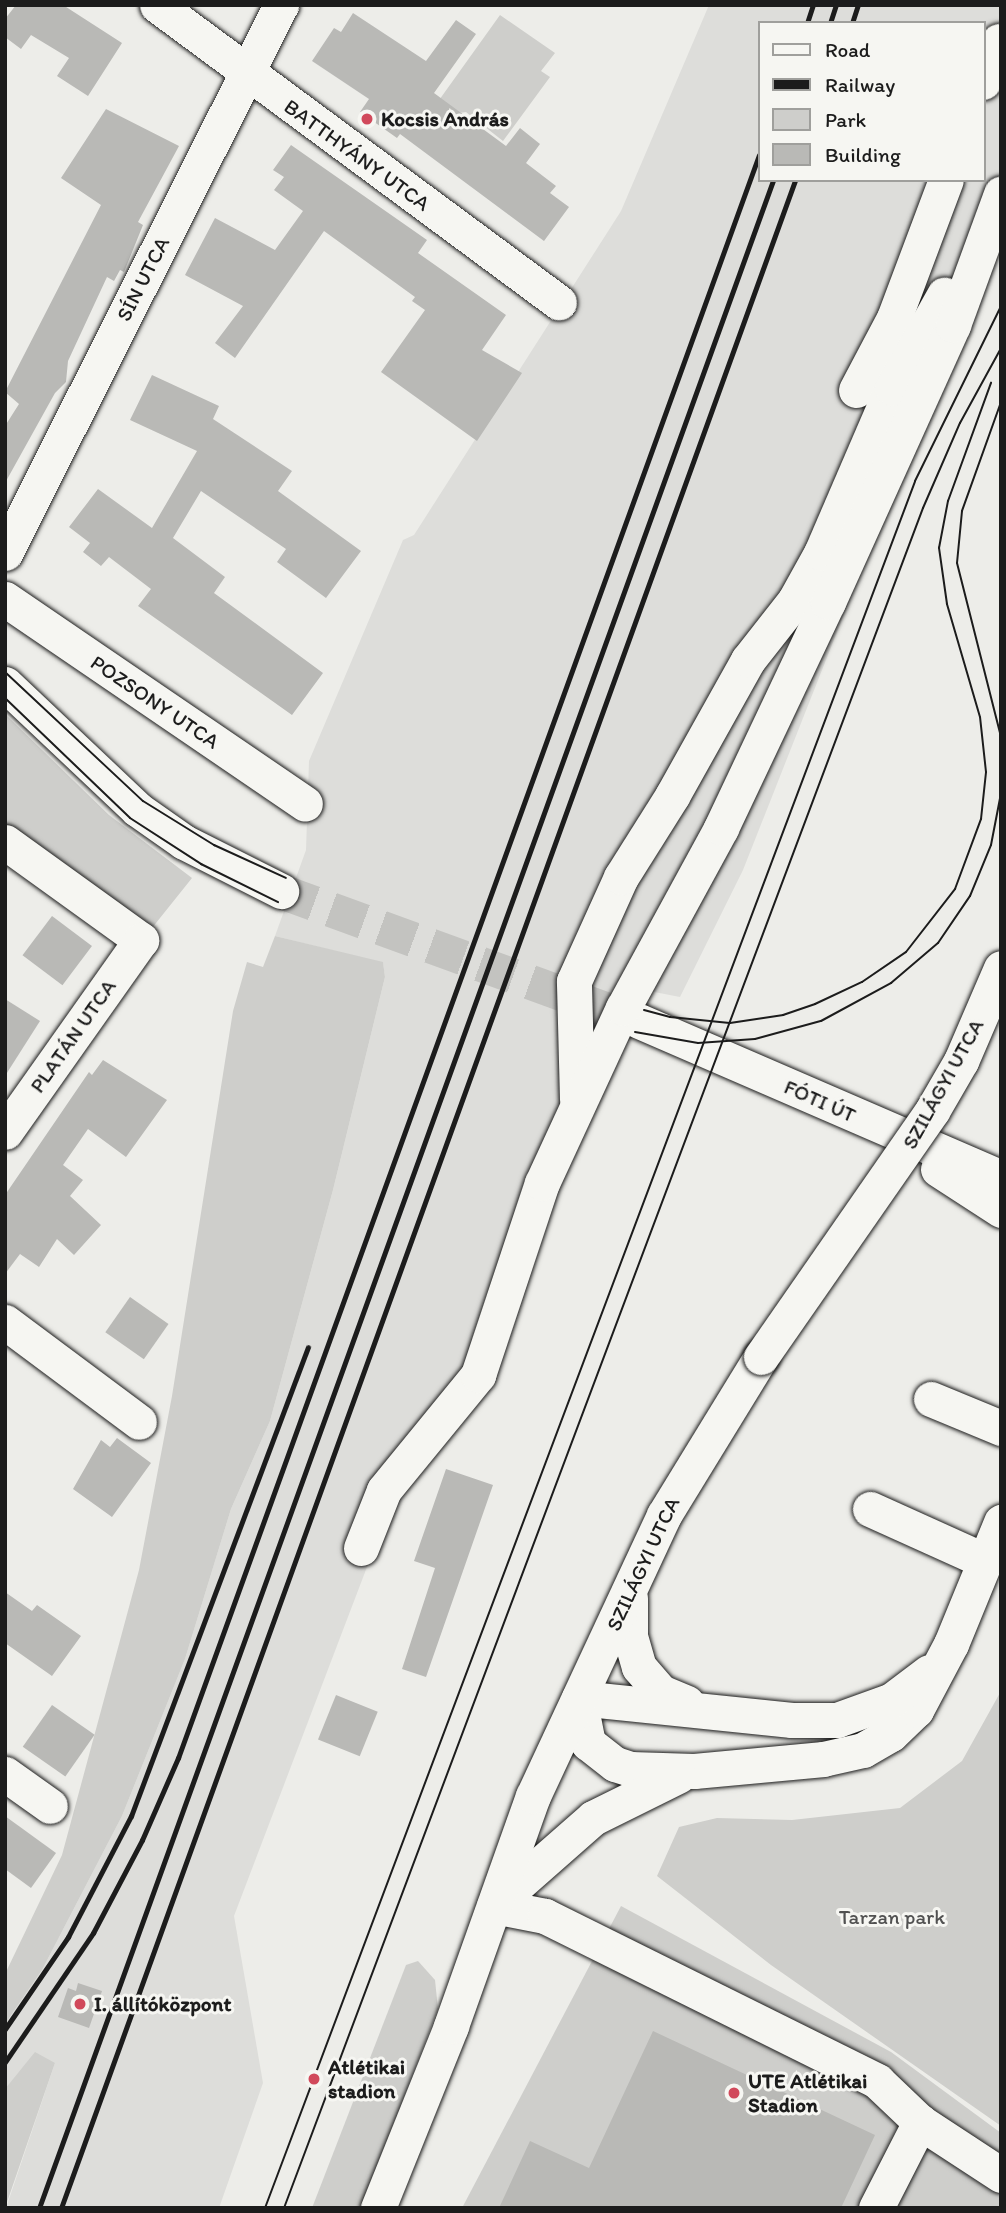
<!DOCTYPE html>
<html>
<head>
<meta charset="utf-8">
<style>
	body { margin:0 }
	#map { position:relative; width:1006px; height:2213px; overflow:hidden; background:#edede9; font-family:Itim,sans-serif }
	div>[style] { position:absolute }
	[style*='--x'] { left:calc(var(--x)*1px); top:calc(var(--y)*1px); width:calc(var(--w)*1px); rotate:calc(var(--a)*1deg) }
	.built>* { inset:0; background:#ddddda }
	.green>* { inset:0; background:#cececb }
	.building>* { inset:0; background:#b9b9b6; transform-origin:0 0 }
	.minor-tunnel>* { height:35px; margin-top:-17.5px; transform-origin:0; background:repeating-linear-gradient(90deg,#c3c3c0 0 35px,transparent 0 53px) }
	.roads { filter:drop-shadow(0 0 2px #1c1c1c) drop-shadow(0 0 2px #1c1c1c) }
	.minor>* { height:35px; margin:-17.5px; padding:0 17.5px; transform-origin:17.5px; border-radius:17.5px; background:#f6f6f2 }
	.tram>* { height:2px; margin:-1px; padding:0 1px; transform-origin:1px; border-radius:1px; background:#1c1c1c }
	.rail>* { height:5px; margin:-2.5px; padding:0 2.5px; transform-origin:2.5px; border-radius:2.5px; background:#1c1c1c }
	.bridges { filter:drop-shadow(0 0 2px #1c1c1c) drop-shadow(0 0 2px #1c1c1c) }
	.minor-bridge>* { height:35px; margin:-17.5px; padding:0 17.5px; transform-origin:17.5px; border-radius:17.5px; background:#f6f6f2 }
	.dots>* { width:19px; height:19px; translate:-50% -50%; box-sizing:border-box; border:4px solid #f6f6f2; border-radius:50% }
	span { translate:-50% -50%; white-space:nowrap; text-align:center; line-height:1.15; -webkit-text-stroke:6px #f6f6f2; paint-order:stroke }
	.poi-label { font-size:21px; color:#1c1c1c; font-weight:700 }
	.left { translate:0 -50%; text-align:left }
	.street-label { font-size:21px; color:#1c1c1c }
	.park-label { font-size:21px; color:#515151 }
	.frame { position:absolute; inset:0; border:7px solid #1c1c1c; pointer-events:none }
	.legend { position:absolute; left:758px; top:21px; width:228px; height:161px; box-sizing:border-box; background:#f6f6f2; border:2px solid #9f9f9c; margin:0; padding:9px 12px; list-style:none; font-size:21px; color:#1c1c1c }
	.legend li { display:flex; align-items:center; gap:14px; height:35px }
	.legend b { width:35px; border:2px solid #9f9f9c }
</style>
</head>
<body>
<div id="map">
	<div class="built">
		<i style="clip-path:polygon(evenodd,709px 5px,1001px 5px,1001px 217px,743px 870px,680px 997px,644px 990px,612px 1070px,367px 1567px,234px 1916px,263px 2083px,219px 2208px,6px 2208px,55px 2063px,5px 2089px,5px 2024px,42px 1970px,122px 1816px,185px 1659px,231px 1509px,270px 1421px,333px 1190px,385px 977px,383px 963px,275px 936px,306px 850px,309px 761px,403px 540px,414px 535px,621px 211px,709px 5px,759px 23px,983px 23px,983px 180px,759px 180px,759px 23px)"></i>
	</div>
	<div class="green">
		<i style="clip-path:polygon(500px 15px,555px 53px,541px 71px,550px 77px,503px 141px,466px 112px,452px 114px,437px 103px)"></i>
		<i style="clip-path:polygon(5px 714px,109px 815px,192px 878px,148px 933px,5px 828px)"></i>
		<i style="clip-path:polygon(275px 936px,383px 962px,385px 977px,333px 1190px,270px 1421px,231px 1509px,185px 1659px,122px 1816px,42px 1970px,5px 2024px,5px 1974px,62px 1855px,139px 1570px,172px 1396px,233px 1011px,247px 962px,263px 967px)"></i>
		<i style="clip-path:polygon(1001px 1691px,1001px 2126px,771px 1965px,657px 1876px,679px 1827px,717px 1818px,792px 1820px,900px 1808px,962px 1761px)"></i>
		<i style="clip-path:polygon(621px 1906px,891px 2052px,1001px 2133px,1001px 2208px,462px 2208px)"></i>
		<i style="clip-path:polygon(418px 1961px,435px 1980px,438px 2009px,361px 2208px,312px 2208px,406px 1965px)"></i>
		<i style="clip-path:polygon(35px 2052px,55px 2063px,5px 2208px,5px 2089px)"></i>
	</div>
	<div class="building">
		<i style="clip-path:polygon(16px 5px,63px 5px,122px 43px,88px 96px,57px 76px,69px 58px,31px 35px,21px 49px,5px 37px,5px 19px)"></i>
		<i style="clip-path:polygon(353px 13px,426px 61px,456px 20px,476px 34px,434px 93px,506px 146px,520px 128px,540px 144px,526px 163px,556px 186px,550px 193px,569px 207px,544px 241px,400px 134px,397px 138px,360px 112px,369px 99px,312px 61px,334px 28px,341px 32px)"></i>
		<i style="clip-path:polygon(106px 109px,179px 146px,138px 222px,143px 225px,124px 272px,120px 270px,114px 281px,107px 277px,68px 361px,66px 382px,55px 393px,5px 483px,5px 426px,19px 404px,5px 392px,101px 205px,61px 178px)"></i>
		<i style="clip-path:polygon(291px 145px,427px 240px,418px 253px,506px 315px,482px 350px,522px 373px,477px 441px,381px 372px,425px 310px,412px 301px,415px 297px,324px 231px,235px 358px,215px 343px,243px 306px,185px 275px,215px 218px,275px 250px,303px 211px,274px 190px,284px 177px,273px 170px)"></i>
		<i style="clip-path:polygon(152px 375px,219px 406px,213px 419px,292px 471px,278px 491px,361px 551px,326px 598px,277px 562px,286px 549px,201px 491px,173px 538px,225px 577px,214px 593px,323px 673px,292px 715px,138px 606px,151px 589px,109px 557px,101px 566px,83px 552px,90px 543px,69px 527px,98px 489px,152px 528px,197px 451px,130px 420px)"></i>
		<i style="left:52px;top:916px;width:50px;height:49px;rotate:37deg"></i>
		<i style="clip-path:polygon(5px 999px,40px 1021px,5px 1076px)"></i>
		<i style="clip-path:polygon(103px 1060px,167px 1100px,126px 1157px,88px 1129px,63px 1165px,83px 1180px,70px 1196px,101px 1225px,74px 1255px,57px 1239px,39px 1267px,20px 1254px,5px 1274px,5px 1195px,89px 1072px,92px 1075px)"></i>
		<i style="left:130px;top:1297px;width:47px;height:43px;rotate:35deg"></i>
		<i style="clip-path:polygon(117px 1438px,151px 1463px,112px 1517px,73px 1489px,101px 1440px,110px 1447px)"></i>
		<i style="clip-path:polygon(446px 1469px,493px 1485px,426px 1677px,402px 1669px,435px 1568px,414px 1561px)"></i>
		<i style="clip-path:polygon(5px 1592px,32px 1611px,37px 1605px,81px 1636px,52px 1676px,5px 1643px)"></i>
		<i style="left:336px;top:1695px;width:45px;height:48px;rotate:22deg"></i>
		<i style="left:52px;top:1705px;width:52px;height:51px;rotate:35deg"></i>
		<i style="clip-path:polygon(5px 1816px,56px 1853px,31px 1888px,5px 1869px)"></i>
		<i style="clip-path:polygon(78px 1983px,102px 1991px,89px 2028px,58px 2017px,68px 1988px,76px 1991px)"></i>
		<i style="clip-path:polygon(653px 2031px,875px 2135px,841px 2208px,499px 2208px,530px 2141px,589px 2168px)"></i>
	</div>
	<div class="minor-tunnel">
		<i style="--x:281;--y:891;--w:381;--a:20"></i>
	</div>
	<div class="roads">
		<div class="minor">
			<i style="--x:157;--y:5;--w:500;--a:36.5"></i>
			<i style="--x:983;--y:82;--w:44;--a:-68.7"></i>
			<i style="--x:856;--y:390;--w:81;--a:-62.2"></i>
			<i style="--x:894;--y:318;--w:147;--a:-69.4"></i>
			<i style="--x:5;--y:553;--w:614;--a:-63.27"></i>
			<i style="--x:5;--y:599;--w:363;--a:34.3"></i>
			<i style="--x:5;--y:684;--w:182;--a:43.4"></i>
			<i style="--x:137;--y:809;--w:57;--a:35.1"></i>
			<i style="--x:184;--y:842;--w:109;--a:26.8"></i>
			<i style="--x:5;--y:842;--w:168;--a:35.8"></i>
			<i style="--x:141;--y:940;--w:235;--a:125.3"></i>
			<i style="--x:639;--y:1021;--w:395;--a:23.4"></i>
			<i style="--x:577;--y:1099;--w:118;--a:-91.5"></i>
			<i style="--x:574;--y:981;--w:114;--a:-65.7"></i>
			<i style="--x:621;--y:877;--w:96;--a:-57.8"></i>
			<i style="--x:672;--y:796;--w:156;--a:-60.8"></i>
			<i style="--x:748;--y:660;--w:76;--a:-51.9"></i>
			<i style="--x:795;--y:600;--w:54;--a:-61"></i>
			<i style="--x:821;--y:553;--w:180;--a:-66.7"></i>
			<i style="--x:892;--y:388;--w:107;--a:-60.8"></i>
			<i style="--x:938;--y:1169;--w:75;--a:33.1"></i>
			<i style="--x:5;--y:1322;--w:167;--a:36.7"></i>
			<i style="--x:931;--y:1399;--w:76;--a:22.5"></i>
			<i style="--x:870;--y:1509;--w:126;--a:24.3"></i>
			<i style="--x:361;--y:1548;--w:62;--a:-68.4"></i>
			<i style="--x:384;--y:1490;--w:149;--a:-50.7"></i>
			<i style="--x:478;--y:1375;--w:202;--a:-71.6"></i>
			<i style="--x:542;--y:1183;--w:193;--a:-65.2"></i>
			<i style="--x:623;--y:1008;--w:205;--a:-61.4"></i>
			<i style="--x:721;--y:828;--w:250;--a:-64.7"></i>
			<i style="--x:828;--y:602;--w:304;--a:-65.7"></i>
			<i style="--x:953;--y:325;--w:140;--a:-69.9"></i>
			<i style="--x:630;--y:1598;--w:38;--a:90"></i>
			<i style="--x:630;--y:1636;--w:32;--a:74"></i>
			<i style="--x:639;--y:1667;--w:33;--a:49"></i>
			<i style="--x:661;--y:1692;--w:28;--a:23"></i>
			<i style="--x:579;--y:1698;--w:46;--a:78.7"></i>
			<i style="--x:588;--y:1743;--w:34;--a:38"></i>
			<i style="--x:615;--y:1764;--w:16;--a:18"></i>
			<i style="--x:630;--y:1769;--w:64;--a:1.8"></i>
			<i style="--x:694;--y:1771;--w:130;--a:-5.3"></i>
			<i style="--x:823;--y:1759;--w:41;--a:-12.7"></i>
			<i style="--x:863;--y:1750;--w:32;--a:-30"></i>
			<i style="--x:891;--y:1734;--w:35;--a:-44"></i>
			<i style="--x:916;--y:1710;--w:75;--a:-62.1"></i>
			<i style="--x:951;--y:1644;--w:132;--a:-67.7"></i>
			<i style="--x:579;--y:1698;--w:214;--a:5.9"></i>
			<i style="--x:792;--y:1720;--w:45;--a:0"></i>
			<i style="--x:837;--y:1720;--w:59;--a:-20"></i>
			<i style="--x:892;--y:1700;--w:46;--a:-37.1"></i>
			<i style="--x:5;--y:1774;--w:55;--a:35.4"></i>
			<i style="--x:502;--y:1898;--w:121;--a:-41.3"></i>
			<i style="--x:593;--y:1818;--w:95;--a:-26.3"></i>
			<i style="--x:494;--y:1906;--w:52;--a:11.1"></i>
			<i style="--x:545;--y:1916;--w:371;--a:26.4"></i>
			<i style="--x:877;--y:2081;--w:59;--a:43.6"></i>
			<i style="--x:920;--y:2122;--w:97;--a:33.2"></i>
			<i style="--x:378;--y:2208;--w:196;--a:-68.1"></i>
			<i style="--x:451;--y:2026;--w:244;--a:-70.4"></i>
			<i style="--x:533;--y:1796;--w:310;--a:-65"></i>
			<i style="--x:664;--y:1515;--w:185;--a:-58.5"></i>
			<i style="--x:876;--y:2208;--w:97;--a:-62.9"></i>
		</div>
	</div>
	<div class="tram">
		<i style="--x:1001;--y:402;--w:116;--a:109.7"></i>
		<i style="--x:962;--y:511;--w:52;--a:95.5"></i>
		<i style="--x:957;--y:563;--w:179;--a:75.8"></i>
		<i style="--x:5;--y:672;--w:189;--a:43.1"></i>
		<i style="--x:143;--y:801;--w:84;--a:31.8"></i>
		<i style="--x:214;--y:845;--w:79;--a:24.6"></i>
		<i style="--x:5;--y:698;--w:173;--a:43.8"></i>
		<i style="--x:130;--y:818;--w:85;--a:32.9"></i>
		<i style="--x:201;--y:864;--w:86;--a:26.3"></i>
		<i style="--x:644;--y:1010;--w:27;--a:15"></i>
		<i style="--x:670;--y:1017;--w:60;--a:5.7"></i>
		<i style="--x:730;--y:1023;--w:54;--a:-8.6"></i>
		<i style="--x:783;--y:1015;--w:34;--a:-19"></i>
		<i style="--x:815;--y:1004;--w:52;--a:-25.1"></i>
		<i style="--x:862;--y:982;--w:53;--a:-34.3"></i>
		<i style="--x:906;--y:952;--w:80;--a:-52.1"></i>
		<i style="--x:955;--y:889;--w:75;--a:-69.6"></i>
		<i style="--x:981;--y:819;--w:47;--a:-83.9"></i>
		<i style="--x:986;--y:772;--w:55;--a:-96.2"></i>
		<i style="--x:980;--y:717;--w:118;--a:-106.3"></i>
		<i style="--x:947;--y:604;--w:57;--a:-98.1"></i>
		<i style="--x:939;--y:548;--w:48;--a:-79.2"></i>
		<i style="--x:948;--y:501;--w:126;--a:-70"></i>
		<i style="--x:635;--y:1032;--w:64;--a:9.9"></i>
		<i style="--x:698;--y:1043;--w:57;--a:-4"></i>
		<i style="--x:755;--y:1039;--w:68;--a:-15.3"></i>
		<i style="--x:821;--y:1021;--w:80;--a:-28.5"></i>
		<i style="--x:891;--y:983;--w:62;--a:-40.4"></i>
		<i style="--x:938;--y:943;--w:57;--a:-55.8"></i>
		<i style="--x:970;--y:896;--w:55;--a:-67.6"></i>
		<i style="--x:991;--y:845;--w:53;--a:-79.1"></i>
		<i style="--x:265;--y:2208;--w:1845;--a:-69.37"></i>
		<i style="--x:915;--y:481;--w:195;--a:-63.8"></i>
		<i style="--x:284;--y:2208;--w:1816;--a:-69.4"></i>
		<i style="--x:923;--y:508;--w:93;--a:-66.5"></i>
		<i style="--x:960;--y:423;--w:85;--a:-61.3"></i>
	</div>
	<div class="rail">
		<i style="--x:807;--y:23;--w:19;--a:-72"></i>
		<i style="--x:830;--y:23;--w:19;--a:-72"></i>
		<i style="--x:852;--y:23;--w:19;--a:-72"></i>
		<i style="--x:5;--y:2029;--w:112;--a:-55.6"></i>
		<i style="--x:68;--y:1937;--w:136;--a:-62.5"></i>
		<i style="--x:131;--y:1816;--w:501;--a:-69.32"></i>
		<i style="--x:5;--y:2062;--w:156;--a:-55.7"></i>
		<i style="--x:93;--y:1933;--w:105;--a:-62.2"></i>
		<i style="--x:142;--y:1840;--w:90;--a:-66.3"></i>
		<i style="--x:178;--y:1758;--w:1705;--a:-70.08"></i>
		<i style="--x:39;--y:2208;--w:2157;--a:-70.1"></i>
		<i style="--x:61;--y:2208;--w:2157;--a:-70.1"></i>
	</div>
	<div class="bridges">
		<div class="minor-bridge">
			<i style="--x:761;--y:1357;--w:300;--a:-55.2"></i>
			<i style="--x:932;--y:1111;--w:58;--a:-59.9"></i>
			<i style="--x:961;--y:1061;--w:101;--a:-66.7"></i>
		</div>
	</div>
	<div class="dots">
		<i style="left:367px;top:119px;background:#d1495b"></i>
		<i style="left:80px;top:2004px;background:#d1495b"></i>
		<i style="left:314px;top:2079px;background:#d1495b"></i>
		<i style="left:734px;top:2093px;background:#d1495b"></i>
	</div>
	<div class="poi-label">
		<span class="left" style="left:381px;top:119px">Kocsis András</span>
		<span class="left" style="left:94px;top:2004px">I. állítóközpont</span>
		<span class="left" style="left:328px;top:2079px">Atlétikai<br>stadion</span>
		<span class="left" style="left:748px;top:2093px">UTE Atlétikai<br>Stadion</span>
	</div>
	<div class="street-label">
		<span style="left:357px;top:155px;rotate:36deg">BATTHYÁNY UTCA</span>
		<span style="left:143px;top:279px;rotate:-63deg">SÍN UTCA</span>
		<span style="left:155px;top:702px;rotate:34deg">POZSONY UTCA</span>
		<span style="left:73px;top:1036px;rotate:-55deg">PLATÁN UTCA</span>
		<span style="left:943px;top:1084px;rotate:-61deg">SZILÁGYI UTCA</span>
		<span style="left:820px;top:1101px;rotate:24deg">FÓTI ÚT</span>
		<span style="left:643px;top:1564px;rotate:-65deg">SZILÁGYI UTCA</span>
	</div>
	<div class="park-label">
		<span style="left:892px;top:1917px">Tarzan park</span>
	</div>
	<div class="frame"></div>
	<ul class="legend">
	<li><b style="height:9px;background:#f6f6f2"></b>Road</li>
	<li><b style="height:9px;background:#1c1c1c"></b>Railway</li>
	<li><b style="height:19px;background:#cececb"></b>Park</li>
	<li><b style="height:19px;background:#b9b9b6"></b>Building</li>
	</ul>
</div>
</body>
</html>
